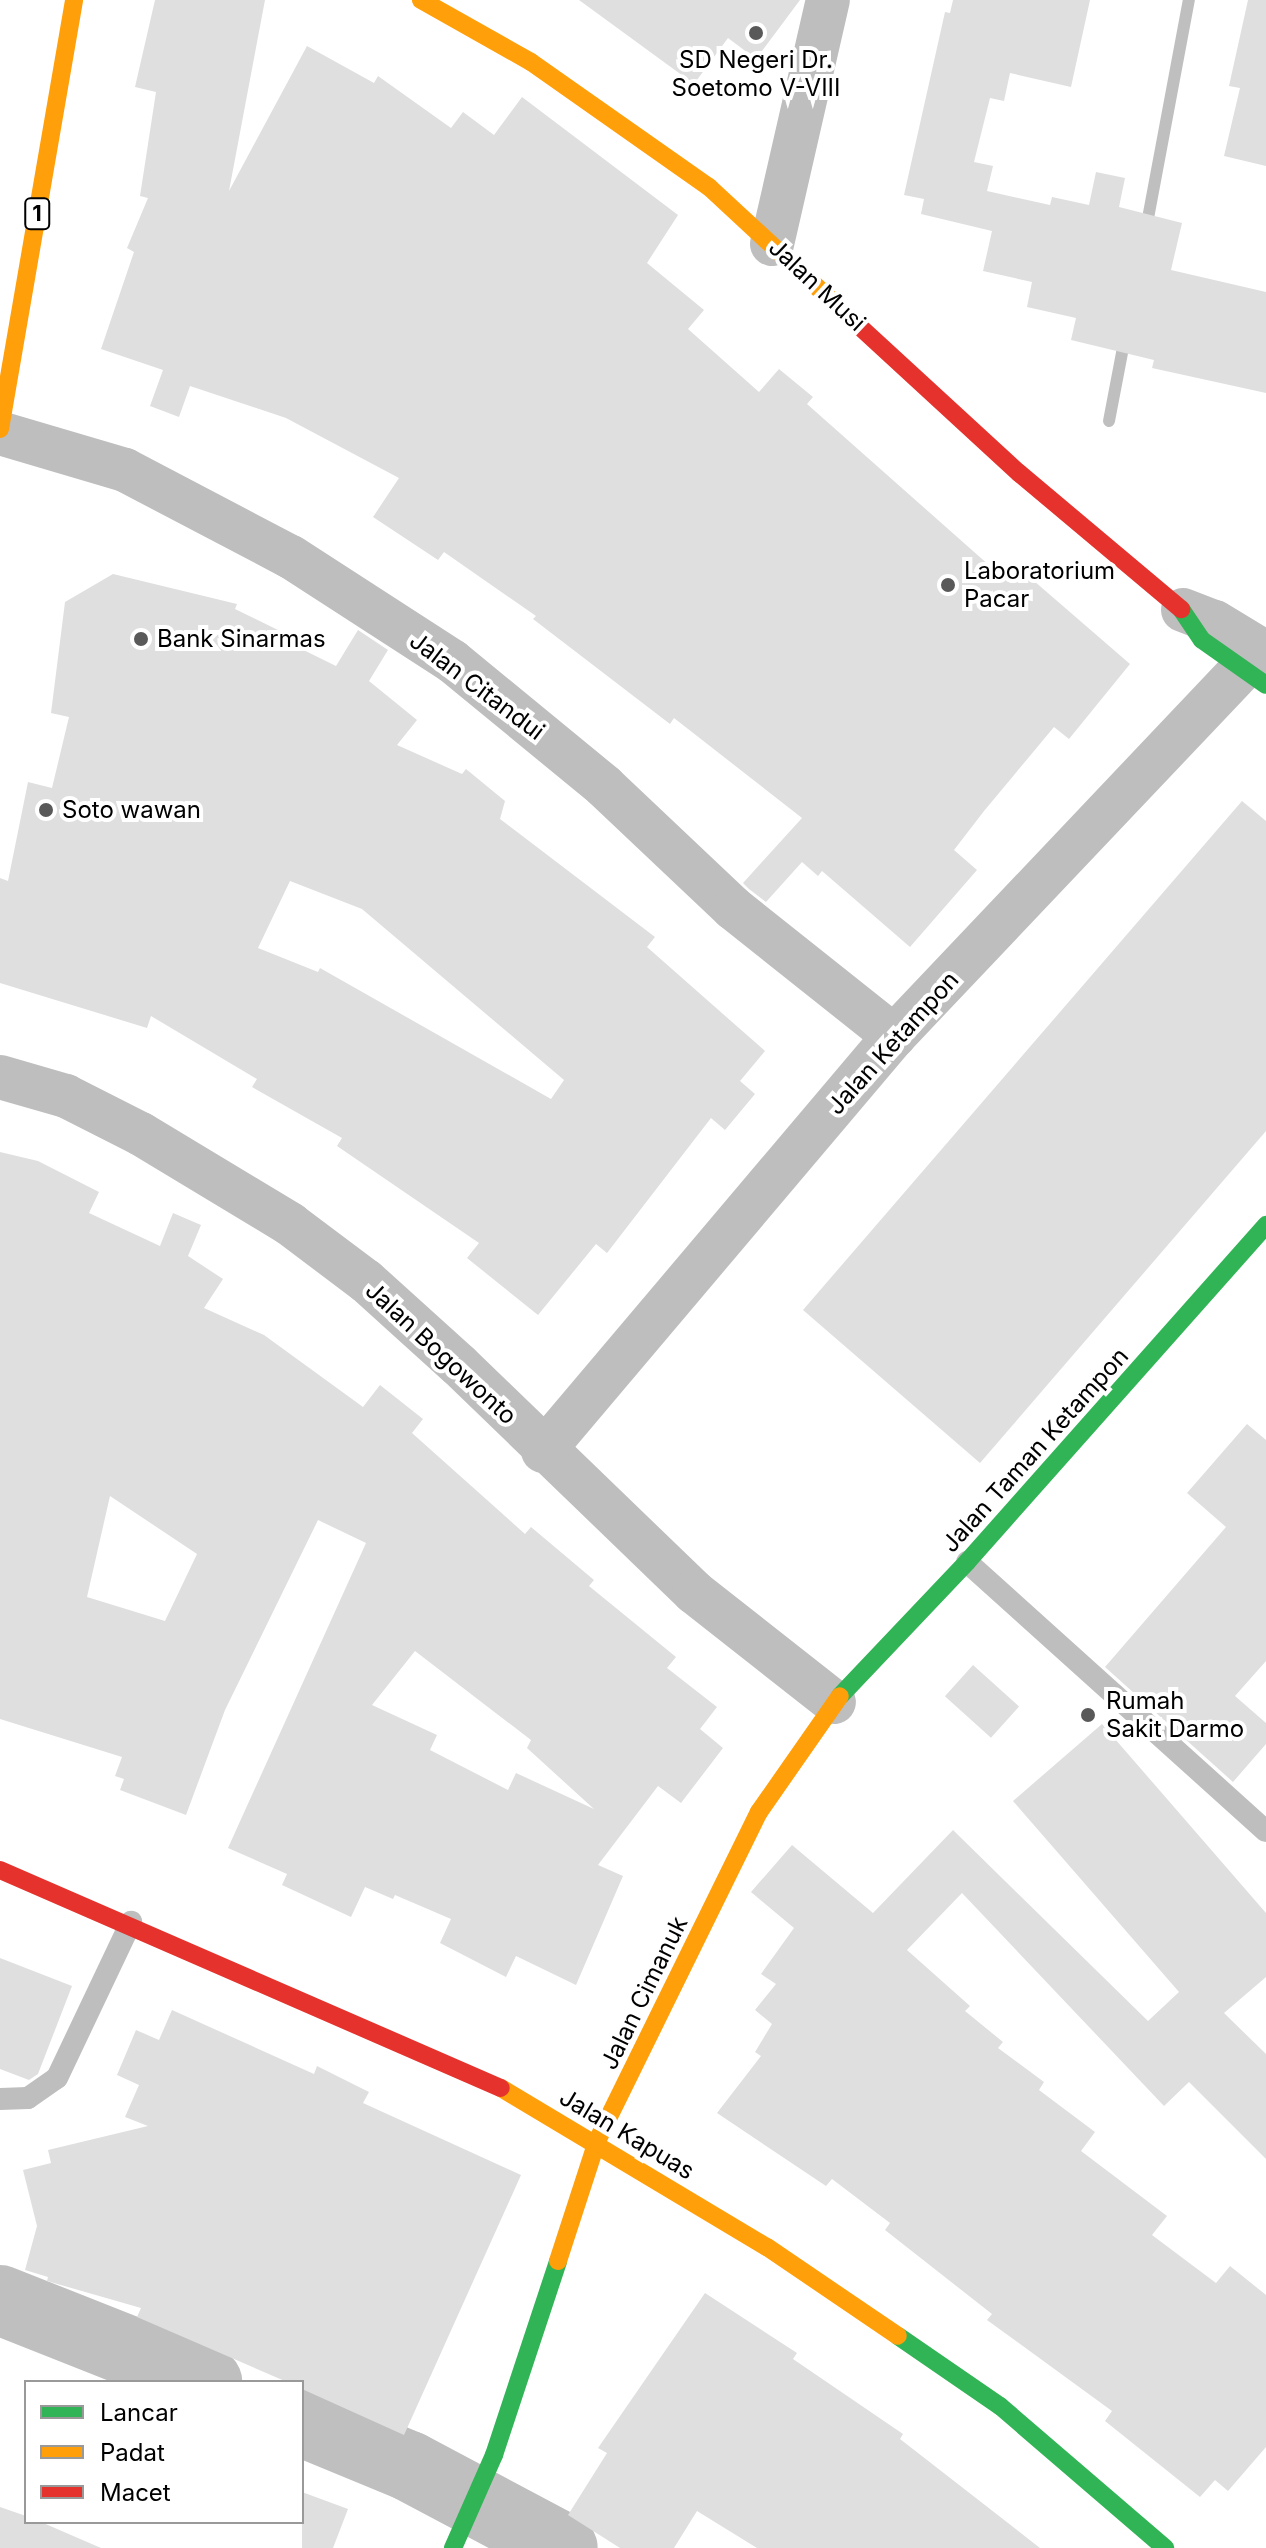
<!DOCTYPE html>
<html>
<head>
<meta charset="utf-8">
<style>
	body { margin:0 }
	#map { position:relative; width:1266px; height:2548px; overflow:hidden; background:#fff; font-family:Inter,sans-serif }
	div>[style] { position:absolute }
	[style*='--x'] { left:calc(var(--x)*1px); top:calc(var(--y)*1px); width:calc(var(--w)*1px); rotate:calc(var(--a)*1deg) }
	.stream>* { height:12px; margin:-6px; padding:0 6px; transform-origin:6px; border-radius:6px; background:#bfbfbf }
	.river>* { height:70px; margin:-35px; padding:0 35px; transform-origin:35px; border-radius:35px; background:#bfbfbf }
	.building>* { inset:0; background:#dfdfdf; transform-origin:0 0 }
	.lane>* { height:22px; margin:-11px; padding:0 11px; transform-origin:11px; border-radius:11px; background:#bebebe }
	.street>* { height:44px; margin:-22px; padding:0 22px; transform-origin:22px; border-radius:22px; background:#bebebe }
	.fast>* { height:18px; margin:-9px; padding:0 9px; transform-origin:9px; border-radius:9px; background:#30b455 }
	.slow>* { height:18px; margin:-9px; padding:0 9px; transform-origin:9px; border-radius:9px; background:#ff9f0a }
	.jam>* { height:18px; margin:-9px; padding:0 9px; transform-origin:9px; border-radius:9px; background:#e5322d }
	.dots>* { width:22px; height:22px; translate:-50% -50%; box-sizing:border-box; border:4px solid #fff; border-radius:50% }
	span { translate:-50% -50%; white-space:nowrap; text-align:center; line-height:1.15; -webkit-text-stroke:8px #fff; paint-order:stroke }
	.shield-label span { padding:2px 6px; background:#fff; border:2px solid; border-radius:6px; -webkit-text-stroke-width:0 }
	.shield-label { font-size:22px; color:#000; font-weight:700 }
	.poi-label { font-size:24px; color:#000 }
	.left { translate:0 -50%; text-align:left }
	.street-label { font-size:24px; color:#000 }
	.legend { position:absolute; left:24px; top:2380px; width:280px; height:144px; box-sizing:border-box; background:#fff; border:2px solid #999; margin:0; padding:10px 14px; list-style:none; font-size:24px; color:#000 }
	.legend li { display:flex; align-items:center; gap:16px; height:40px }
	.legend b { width:40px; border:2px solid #999 }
</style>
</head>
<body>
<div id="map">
	<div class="stream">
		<i style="--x:1146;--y:229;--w:233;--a:-79.4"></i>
		<i style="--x:1109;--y:421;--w:86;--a:-79.2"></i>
	</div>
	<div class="river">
		<i style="--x:0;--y:2300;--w:223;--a:21.6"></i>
		<i style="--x:302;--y:2422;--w:116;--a:22.4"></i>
		<i style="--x:409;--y:2466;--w:174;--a:28"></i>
	</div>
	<div class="building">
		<i style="clip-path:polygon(155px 0,265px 0,229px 191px,307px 46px,374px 83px,378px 76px,451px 128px,463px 112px,494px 135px,522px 97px,678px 215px,647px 263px,704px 310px,688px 329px,759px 392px,779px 369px,813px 397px,807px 404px,1008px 582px,1019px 568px,1130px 664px,1069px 739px,1054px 727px,984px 811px,954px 850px,977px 870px,910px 947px,822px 871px,818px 876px,802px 862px,766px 902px,749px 889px,743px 883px,802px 818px,674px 718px,670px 724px,533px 619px,536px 616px,444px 552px,438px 560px,373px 517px,399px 478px,286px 418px,190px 386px,179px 417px,150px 406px,163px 370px,101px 349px,134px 252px,127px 248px,148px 198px,140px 196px,156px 92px,135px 87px)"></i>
		<i style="clip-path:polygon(579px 0,800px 0,756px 59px,728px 38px,694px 84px)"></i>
		<i style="clip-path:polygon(953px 0,1090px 0,1071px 87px,1010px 73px,1004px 101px,990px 98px,974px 162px,993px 166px,987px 191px,1050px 205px,1052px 197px,1089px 205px,1096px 172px,1125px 178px,1119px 207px,1182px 223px,1171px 270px,1266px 292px,1266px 393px,1152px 368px,1154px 360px,1071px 340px,1076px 318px,1027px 307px,1032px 282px,983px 271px,992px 231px,921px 214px,924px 199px,904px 195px,945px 12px,950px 13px)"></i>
		<i style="clip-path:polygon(1248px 0,1266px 0,1266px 166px,1224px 156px,1240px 88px,1229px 86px)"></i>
		<i style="clip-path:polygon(evenodd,113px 574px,237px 604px,235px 609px,278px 630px,275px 636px,336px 666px,358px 630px,388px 650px,369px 681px,417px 720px,397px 745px,462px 774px,466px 769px,505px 801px,500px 819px,655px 937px,647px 947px,765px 1051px,740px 1081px,755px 1094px,725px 1130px,711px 1118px,607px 1253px,596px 1244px,538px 1315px,467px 1258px,479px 1243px,337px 1146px,342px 1138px,252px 1087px,257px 1079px,151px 1016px,147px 1028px,0 983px,0 878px,8px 881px,28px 782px,52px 788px,69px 717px,51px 713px,65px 602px,113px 574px,290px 881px,362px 909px,564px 1080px,551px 1099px,320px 968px,318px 972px,258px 948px,290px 881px)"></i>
		<i style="clip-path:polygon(1242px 801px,1266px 821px,1266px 1131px,980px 1463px,803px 1310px)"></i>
		<i style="clip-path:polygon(evenodd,0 1152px,38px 1161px,99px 1192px,89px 1213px,160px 1246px,173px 1213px,201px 1225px,188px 1256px,223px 1279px,204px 1308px,264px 1335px,363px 1407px,380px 1385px,423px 1419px,412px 1433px,525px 1534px,531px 1527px,594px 1580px,589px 1586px,676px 1657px,667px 1668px,717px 1707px,700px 1729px,723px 1748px,681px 1803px,658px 1786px,598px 1865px,623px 1876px,576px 1985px,516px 1956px,506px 1977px,440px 1943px,451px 1919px,395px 1895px,393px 1899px,365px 1887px,351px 1917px,282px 1885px,287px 1874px,228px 1848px,366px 1543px,318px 1520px,225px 1710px,186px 1815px,120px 1790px,124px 1779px,115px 1776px,122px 1757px,0 1719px,0 1152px,110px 1496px,197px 1554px,165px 1621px,87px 1597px,110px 1496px,0 1152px,415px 1651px,531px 1740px,527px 1748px,594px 1809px,516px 1773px,508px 1790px,430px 1750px,437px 1735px,372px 1705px,415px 1651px)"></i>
		<i style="clip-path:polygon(1247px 1424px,1266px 1440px,1266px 1661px,1235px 1696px,1266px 1723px,1266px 1744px,1233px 1782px,1105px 1667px,1226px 1527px,1187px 1493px)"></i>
		<i style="left:973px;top:1665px;width:62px;height:42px;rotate:42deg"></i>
		<i style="clip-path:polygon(1102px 1724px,1266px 1913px,1266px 1977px,1224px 2013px,1266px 2054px,1266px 2159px,1189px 2082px,1164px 2106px,962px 1893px,907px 1950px,970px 2006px,965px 2011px,1003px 2042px,998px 2048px,1044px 2082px,1039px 2090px,1095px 2132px,1081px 2151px,1167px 2216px,1152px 2235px,1216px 2283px,1230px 2266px,1266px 2295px,1266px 2447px,1228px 2491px,1215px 2480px,1200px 2497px,1105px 2421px,1112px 2411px,987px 2320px,992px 2314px,885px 2230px,890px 2223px,832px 2179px,826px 2186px,717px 2113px,761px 2056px,755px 2052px,772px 2024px,755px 2010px,776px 1984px,761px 1974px,794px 1928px,751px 1892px,792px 1845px,873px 1913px,953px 1830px,1148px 2021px,1179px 1992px,1013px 1801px)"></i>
		<i style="clip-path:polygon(0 1958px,72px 1986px,38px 2074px,29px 2080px,0 2069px)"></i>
		<i style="clip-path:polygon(172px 2010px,314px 2074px,317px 2066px,369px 2092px,363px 2103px,521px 2175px,404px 2435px,302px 2389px,302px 2382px,287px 2382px,137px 2317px,141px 2308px,47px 2281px,48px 2277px,25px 2270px,37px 2226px,23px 2170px,51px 2163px,48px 2150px,148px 2126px,125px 2117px,139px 2085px,117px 2075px,136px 2030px,159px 2040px)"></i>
		<i style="clip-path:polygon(705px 2293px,797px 2353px,793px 2359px,903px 2434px,900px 2439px,1040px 2548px,757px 2548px,697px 2511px,674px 2548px,620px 2548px,568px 2515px,607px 2453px,598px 2448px)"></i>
		<i style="clip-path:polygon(302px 2492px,348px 2509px,333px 2548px,302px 2548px)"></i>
		<i style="clip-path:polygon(0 2507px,26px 2516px,26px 2522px,41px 2522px,101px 2548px,0 2548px)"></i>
	</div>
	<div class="lane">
		<i style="--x:967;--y:1562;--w:402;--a:42"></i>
		<i style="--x:0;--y:2099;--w:28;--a:-2"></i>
		<i style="--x:28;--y:2098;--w:35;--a:-35"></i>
		<i style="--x:57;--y:2078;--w:173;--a:-64.6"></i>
	</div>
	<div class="street">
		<i style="--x:772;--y:244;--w:250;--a:-77.1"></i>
		<i style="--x:0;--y:433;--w:130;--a:16.5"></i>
		<i style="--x:125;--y:470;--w:187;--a:27.7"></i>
		<i style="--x:291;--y:557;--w:192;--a:32.9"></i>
		<i style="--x:452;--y:661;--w:197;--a:39.4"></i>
		<i style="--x:604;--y:786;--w:178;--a:43.4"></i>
		<i style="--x:733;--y:908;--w:206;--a:38.5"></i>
		<i style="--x:1183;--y:610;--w:34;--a:21"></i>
		<i style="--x:1215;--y:622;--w:60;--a:31.3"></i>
		<i style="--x:0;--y:1077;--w:69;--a:16.1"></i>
		<i style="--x:66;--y:1096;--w:84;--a:26.9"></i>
		<i style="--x:141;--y:1134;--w:174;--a:31.1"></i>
		<i style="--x:290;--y:1224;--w:95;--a:36.9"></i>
		<i style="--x:366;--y:1281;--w:125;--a:42.1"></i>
		<i style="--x:459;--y:1365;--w:327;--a:44"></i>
		<i style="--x:694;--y:1592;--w:178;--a:38.2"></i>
		<i style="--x:543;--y:1451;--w:544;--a:-49.78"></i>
		<i style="--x:894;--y:1036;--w:532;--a:-46.52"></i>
	</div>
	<div class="fast">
		<i style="--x:1181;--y:609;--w:37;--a:56"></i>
		<i style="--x:1202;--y:640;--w:78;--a:35.1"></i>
		<i style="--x:840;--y:1696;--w:185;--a:-46.5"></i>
		<i style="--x:967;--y:1562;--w:451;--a:-48.4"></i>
		<i style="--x:898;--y:2336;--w:124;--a:34.5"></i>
		<i style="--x:1000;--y:2406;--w:218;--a:40.7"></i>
		<i style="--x:453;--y:2548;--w:102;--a:-66.2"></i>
		<i style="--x:494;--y:2455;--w:204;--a:-71.7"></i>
	</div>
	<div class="slow">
		<i style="--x:421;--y:0;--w:126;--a:29.4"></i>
		<i style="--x:531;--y:62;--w:218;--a:35.1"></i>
		<i style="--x:709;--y:187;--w:205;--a:42.8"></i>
		<i style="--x:0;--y:429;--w:435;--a:-80.2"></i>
		<i style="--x:501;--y:2088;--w:310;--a:30.9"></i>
		<i style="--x:767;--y:2247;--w:158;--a:34.2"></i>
		<i style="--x:558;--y:2261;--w:126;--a:-72"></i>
		<i style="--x:597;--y:2141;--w:367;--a:-63.8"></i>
		<i style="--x:759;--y:1812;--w:141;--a:-55.1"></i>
	</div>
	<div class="jam">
		<i style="--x:859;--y:326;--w:217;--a:42.6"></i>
		<i style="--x:1019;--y:473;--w:212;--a:40"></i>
		<i style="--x:0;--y:1870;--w:546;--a:23.52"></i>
	</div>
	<div class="dots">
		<i style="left:756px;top:33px;background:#595959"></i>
		<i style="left:948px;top:585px;background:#595959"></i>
		<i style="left:141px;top:639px;background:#595959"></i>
		<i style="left:46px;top:810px;background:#595959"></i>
		<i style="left:1088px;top:1715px;background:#595959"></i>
	</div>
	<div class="shield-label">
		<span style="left:37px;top:214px">1</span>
	</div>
	<div class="poi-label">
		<span style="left:756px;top:74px">SD Negeri Dr.<br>Soetomo V-VIII</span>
		<span class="left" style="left:964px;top:585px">Laboratorium<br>Pacar</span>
		<span class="left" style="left:157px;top:639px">Bank Sinarmas</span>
		<span class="left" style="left:62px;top:810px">Soto wawan</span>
		<span class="left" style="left:1106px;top:1715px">Rumah<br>Sakit Darmo</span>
	</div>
	<div class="street-label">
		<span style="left:817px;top:285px;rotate:43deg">Jalan Musi</span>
		<span style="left:477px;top:686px;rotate:37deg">Jalan Citandui</span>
		<span style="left:893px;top:1043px;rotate:-48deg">Jalan Ketampon</span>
		<span style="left:441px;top:1353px;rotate:43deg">Jalan Bogowonto</span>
		<span style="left:1035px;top:1450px;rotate:-48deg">Jalan Taman Ketampon</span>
		<span style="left:644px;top:1993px;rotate:-64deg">Jalan Cimanuk</span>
		<span style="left:627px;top:2134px;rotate:31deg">Jalan Kapuas</span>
	</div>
	<ul class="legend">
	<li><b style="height:10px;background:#30b455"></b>Lancar</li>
	<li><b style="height:10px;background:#ff9f0a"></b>Padat</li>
	<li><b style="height:10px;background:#e5322d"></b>Macet</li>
	</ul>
</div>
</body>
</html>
